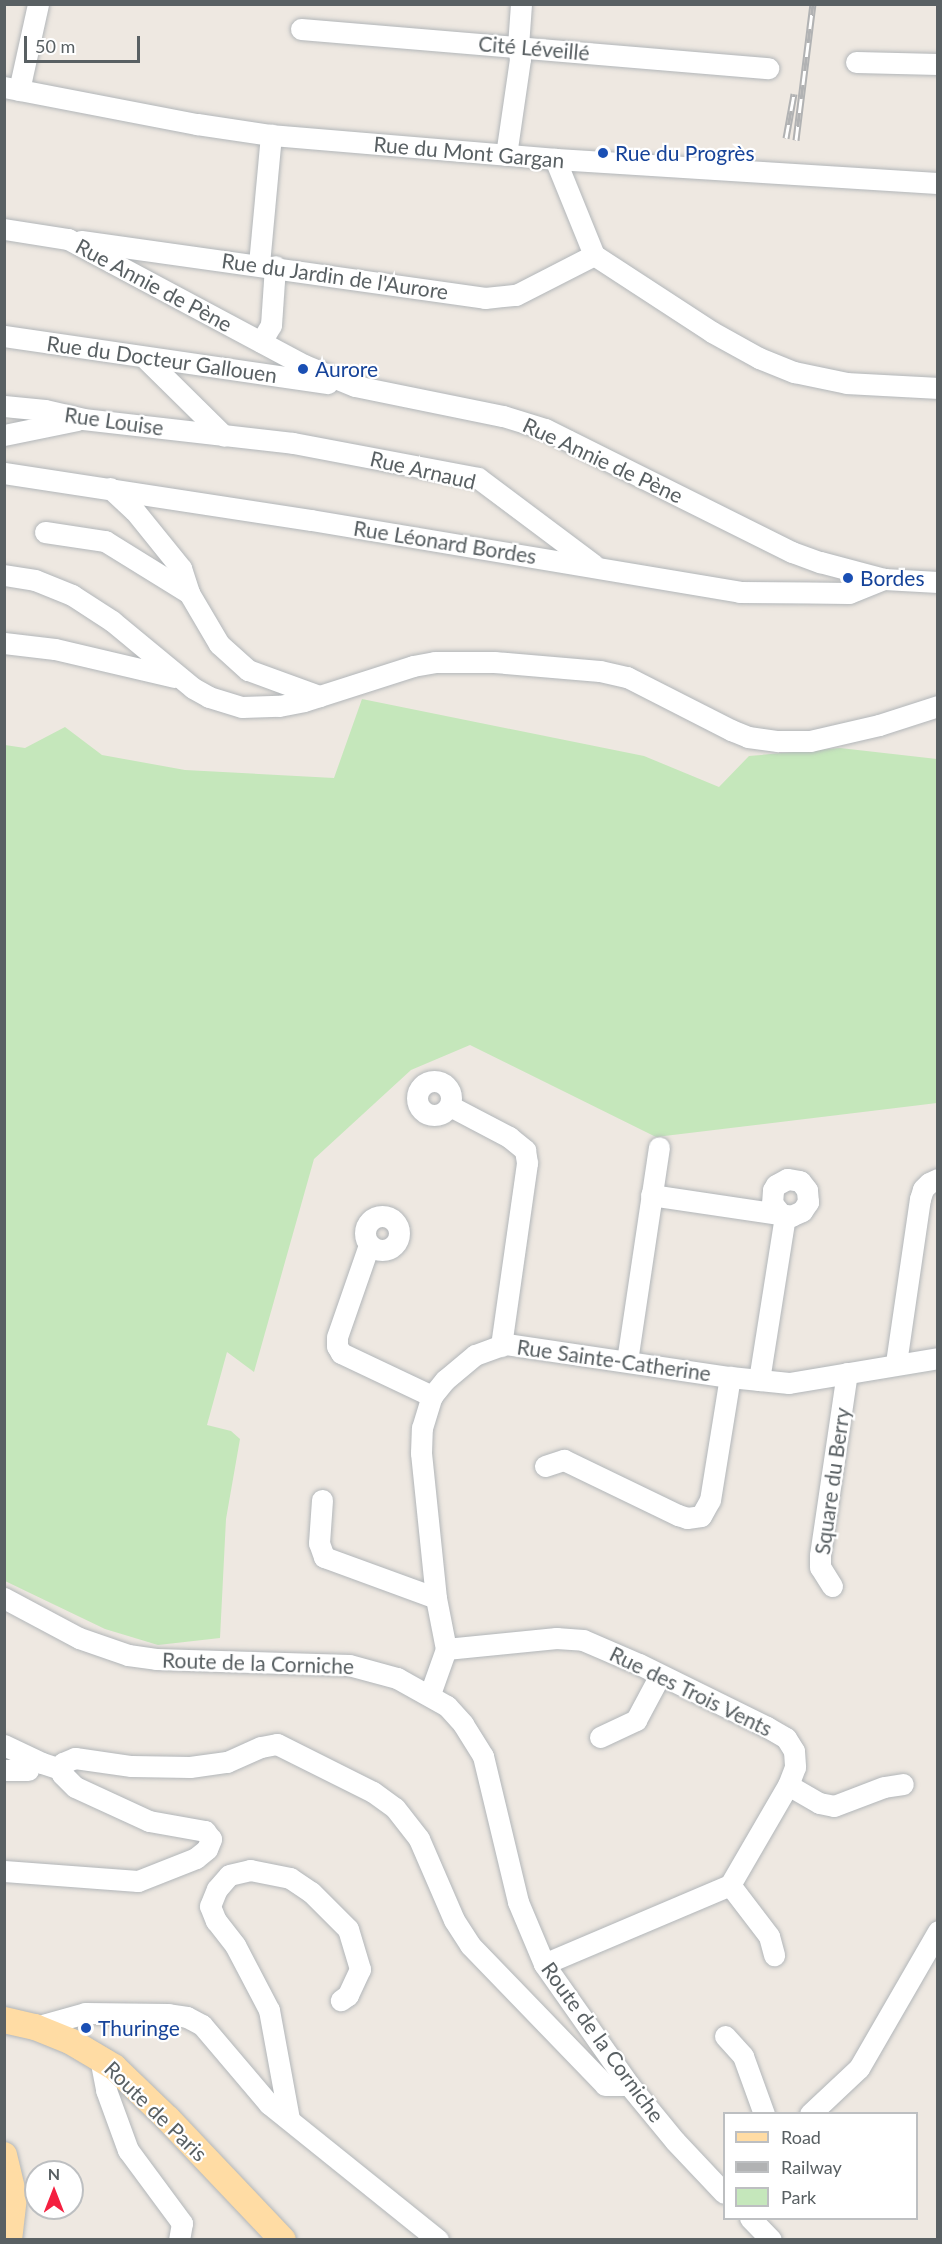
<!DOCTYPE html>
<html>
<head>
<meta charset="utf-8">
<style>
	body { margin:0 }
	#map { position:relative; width:942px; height:2244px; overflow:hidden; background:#eee8e1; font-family:Lato,sans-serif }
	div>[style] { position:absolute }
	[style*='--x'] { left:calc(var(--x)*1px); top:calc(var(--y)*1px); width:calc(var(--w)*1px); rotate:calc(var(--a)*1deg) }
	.green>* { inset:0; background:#c5e7bb }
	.roads { filter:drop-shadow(0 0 2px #b2b6b9) drop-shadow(0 0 2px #b2b6b9) }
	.minor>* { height:21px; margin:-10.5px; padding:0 10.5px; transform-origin:10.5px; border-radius:10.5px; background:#fff }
	.minor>.ring { margin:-10.5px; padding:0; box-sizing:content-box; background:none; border:21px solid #fff; border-radius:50% }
	.major>* { height:26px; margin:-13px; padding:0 13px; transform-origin:13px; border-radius:13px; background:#ffdca4 }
	.rail>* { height:7px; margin-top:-3.5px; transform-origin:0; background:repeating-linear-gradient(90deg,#fff 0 14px,#b1b2b3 0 28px); box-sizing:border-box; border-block:2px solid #b1b2b3 }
	.dots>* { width:16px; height:16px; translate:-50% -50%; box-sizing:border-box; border:3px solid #fff; border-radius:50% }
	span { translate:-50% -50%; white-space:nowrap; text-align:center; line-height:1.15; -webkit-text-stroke:4.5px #fff; paint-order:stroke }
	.street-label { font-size:21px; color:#596063 }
	.transit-label { font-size:21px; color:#164399 }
	.left { translate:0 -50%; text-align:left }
	.frame { position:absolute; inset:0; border:6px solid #596063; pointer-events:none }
	.legend { position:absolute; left:723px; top:2112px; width:195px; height:108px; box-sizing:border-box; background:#fff; border:2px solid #bdbfc1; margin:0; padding:8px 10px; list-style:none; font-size:18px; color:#596063 }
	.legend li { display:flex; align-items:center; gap:12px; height:30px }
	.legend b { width:30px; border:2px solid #bdbfc1 }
	.north { position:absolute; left:24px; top:2160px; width:60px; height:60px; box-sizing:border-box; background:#fff; border:2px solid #bdbfc1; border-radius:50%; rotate:0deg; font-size:16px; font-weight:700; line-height:24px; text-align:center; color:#596063 }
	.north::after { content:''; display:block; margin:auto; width:21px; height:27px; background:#f42040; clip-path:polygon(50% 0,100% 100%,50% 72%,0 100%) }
	.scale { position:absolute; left:24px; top:36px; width:116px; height:27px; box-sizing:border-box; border:3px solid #596063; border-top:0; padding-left:8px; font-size:18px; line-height:21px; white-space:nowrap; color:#596063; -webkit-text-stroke:4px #fff; paint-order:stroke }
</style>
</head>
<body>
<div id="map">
	<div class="green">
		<i style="clip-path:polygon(362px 699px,644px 756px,719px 787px,749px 756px,840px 748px,937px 759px,937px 1103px,656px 1137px,470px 1045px,411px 1070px,314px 1159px,254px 1372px,227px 1352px,207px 1425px,231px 1431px,240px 1439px,226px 1519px,220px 1638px,158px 1645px,105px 1629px,5px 1581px,5px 745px,25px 748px,65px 727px,102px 755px,185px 770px,334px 778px)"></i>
	</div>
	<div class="roads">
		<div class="minor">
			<i style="--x:301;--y:29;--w:469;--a:4.8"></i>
			<i style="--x:856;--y:62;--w:82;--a:1.4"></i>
			<i style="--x:4;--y:87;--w:197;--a:10.9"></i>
			<i style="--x:197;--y:124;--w:75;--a:8.5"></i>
			<i style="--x:271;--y:135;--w:285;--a:4.8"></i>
			<i style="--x:555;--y:159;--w:384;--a:3.6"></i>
			<i style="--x:19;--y:90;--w:88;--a:-77.5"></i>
			<i style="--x:506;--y:155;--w:97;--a:-81.7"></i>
			<i style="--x:520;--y:59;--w:13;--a:-99"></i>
			<i style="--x:518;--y:46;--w:42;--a:-85.9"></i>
			<i style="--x:555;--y:159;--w:104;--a:67.9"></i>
			<i style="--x:594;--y:255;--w:141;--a:33.1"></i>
			<i style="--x:712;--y:332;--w:54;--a:29"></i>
			<i style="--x:759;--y:358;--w:38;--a:22"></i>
			<i style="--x:794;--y:372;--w:54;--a:11.7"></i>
			<i style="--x:847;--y:383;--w:91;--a:3.1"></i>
			<i style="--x:4;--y:229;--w:65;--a:8.9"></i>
			<i style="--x:68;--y:239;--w:268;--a:28.1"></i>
			<i style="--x:304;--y:365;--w:55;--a:22.4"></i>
			<i style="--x:355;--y:386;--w:151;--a:11.5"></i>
			<i style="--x:503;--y:416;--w:44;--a:17.2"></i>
			<i style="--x:545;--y:429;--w:276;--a:26.5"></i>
			<i style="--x:792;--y:552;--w:30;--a:20"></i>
			<i style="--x:820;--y:562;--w:66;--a:14.9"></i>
			<i style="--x:884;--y:579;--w:54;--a:3.2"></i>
			<i style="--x:81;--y:241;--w:408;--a:8"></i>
			<i style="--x:485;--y:298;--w:31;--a:-6"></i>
			<i style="--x:516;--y:295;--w:88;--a:-27.1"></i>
			<i style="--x:259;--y:264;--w:130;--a:-84.7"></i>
			<i style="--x:4;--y:336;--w:327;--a:8.3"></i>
			<i style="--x:261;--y:342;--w:20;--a:-60"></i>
			<i style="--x:271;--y:325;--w:59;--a:-86.1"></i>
			<i style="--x:144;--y:357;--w:112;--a:44.6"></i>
			<i style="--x:4;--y:406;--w:41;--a:5.6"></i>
			<i style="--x:45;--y:410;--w:39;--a:13"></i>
			<i style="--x:83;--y:419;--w:211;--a:6.5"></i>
			<i style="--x:293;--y:443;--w:188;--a:10.7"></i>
			<i style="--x:478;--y:478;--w:144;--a:36.8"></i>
			<i style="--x:4;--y:435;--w:75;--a:-11.6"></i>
			<i style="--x:4;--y:473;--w:311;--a:8.7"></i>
			<i style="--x:311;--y:520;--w:434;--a:9.5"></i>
			<i style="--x:739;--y:592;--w:110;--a:0.5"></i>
			<i style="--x:849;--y:593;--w:38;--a:-22"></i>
			<i style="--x:110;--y:488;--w:33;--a:43"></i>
			<i style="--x:134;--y:510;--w:75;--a:51"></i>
			<i style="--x:181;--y:568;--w:26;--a:72"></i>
			<i style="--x:45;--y:532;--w:61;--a:8.5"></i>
			<i style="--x:105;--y:541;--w:99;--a:31.8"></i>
			<i style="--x:189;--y:593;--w:59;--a:59.5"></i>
			<i style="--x:219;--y:644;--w:39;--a:42"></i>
			<i style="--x:248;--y:670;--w:76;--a:20.1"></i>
			<i style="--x:4;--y:575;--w:31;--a:9"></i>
			<i style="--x:35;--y:580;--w:40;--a:22"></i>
			<i style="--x:72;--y:595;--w:48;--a:33"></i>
			<i style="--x:112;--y:621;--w:105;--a:39.6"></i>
			<i style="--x:193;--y:688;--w:18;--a:29"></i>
			<i style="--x:209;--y:697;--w:34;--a:17"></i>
			<i style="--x:242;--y:707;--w:37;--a:-2"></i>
			<i style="--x:279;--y:706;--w:25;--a:-11"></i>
			<i style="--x:304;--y:701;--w:114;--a:-17.8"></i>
			<i style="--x:413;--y:666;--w:22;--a:-10"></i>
			<i style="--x:435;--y:662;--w:59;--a:0"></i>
			<i style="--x:494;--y:662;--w:106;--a:4.9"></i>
			<i style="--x:600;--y:671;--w:28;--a:13"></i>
			<i style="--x:627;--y:677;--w:117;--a:27"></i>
			<i style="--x:731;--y:730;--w:18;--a:22"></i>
			<i style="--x:748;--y:737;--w:30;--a:8"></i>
			<i style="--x:778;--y:741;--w:32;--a:0"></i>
			<i style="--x:810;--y:741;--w:71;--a:-13.1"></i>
			<i style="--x:879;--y:725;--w:62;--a:-17.9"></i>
			<i style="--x:4;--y:643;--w:51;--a:6.7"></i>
			<i style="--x:55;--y:649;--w:122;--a:13.2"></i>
			<i class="ring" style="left:417px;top:1081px;width:13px;height:13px"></i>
			<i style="--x:450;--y:1106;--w:67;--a:27.7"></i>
			<i style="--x:509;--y:1137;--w:21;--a:39"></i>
			<i style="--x:525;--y:1150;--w:13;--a:81"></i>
			<i style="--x:527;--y:1163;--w:185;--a:98.1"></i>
			<i style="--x:651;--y:1195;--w:142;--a:8.5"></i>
			<i style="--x:791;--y:1216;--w:12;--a:-24"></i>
			<i style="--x:802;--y:1211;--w:11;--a:-56"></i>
			<i style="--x:808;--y:1202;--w:12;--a:-95"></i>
			<i style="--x:807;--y:1190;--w:11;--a:-128"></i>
			<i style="--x:800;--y:1181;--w:13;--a:-171"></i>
			<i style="--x:787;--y:1179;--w:13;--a:151"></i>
			<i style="--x:776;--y:1185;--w:6;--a:121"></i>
			<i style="--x:773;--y:1190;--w:13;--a:94"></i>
			<i style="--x:772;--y:1203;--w:13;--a:51"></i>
			<i class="ring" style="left:365px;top:1216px;width:13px;height:13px"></i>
			<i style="--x:369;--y:1245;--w:97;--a:109.2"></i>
			<i style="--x:337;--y:1337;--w:9;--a:90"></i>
			<i style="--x:337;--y:1346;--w:8;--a:60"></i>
			<i style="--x:341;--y:1353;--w:101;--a:25.3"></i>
			<i style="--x:627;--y:1361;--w:216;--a:-81.5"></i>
			<i style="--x:896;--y:1363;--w:166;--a:-81.7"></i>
			<i style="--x:920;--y:1199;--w:10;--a:-73"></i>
			<i style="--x:923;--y:1189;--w:8;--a:-45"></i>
			<i style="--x:929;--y:1183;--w:10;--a:-24"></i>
			<i style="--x:759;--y:1380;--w:167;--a:-81"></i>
			<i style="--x:545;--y:1466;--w:20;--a:-18"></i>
			<i style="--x:564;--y:1460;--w:127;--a:25.8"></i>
			<i style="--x:678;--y:1515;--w:9;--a:18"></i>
			<i style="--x:687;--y:1518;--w:14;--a:-8"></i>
			<i style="--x:701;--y:1516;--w:18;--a:-61"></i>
			<i style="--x:710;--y:1500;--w:125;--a:-80.8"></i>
			<i style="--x:322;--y:1500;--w:43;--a:94"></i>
			<i style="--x:319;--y:1543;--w:15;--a:70"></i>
			<i style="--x:324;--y:1557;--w:119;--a:20.1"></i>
			<i style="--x:832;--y:1586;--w:22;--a:-122"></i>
			<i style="--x:820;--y:1567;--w:12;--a:-90"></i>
			<i style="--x:820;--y:1555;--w:184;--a:-81.6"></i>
			<i style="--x:4;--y:1598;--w:85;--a:28.1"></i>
			<i style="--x:79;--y:1638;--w:52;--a:19.1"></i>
			<i style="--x:128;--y:1655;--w:28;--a:8"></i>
			<i style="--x:156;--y:1659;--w:193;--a:1.8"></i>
			<i style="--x:349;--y:1665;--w:50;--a:15.2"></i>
			<i style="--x:397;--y:1678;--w:57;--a:29.2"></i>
			<i style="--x:447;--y:1706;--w:24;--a:48"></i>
			<i style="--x:463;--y:1724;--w:38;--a:58"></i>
			<i style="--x:483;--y:1756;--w:150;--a:76.5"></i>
			<i style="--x:518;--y:1902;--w:67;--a:67.2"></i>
			<i style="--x:544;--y:1964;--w:148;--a:54.9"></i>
			<i style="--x:629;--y:2085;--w:72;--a:50.6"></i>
			<i style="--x:675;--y:2141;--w:71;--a:46.7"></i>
			<i style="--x:446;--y:1649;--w:111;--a:-5.7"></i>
			<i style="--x:556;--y:1638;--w:27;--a:4"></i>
			<i style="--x:583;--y:1640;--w:61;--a:23.2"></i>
			<i style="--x:639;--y:1664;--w:143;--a:26.2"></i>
			<i style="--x:767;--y:1727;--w:22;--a:30"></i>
			<i style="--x:786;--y:1738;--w:15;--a:58"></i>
			<i style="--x:794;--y:1751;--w:16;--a:86"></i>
			<i style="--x:795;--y:1767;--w:19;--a:111"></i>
			<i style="--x:788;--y:1785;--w:116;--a:120.1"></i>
			<i style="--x:730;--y:1885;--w:202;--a:157"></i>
			<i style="--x:430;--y:1694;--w:48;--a:-70.4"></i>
			<i style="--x:446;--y:1649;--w:52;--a:-101.1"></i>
			<i style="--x:436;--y:1598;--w:146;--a:-95.9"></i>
			<i style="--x:421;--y:1453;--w:25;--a:-88"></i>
			<i style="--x:422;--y:1428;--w:34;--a:-73"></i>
			<i style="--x:432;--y:1396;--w:21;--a:-51"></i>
			<i style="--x:445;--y:1380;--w:39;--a:-40"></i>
			<i style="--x:475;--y:1355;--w:33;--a:-20"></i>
			<i style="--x:506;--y:1344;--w:226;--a:8.4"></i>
			<i style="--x:730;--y:1377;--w:59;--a:5.8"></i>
			<i style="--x:789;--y:1383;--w:151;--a:-9.5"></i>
			<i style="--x:600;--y:1737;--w:40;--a:-25"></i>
			<i style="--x:636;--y:1720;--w:51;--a:-61.9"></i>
			<i style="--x:4;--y:1745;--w:42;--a:25.3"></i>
			<i style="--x:42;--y:1763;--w:20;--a:18"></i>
			<i style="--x:4;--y:1770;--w:24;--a:0"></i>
			<i style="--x:788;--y:1785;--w:36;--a:30"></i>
			<i style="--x:819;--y:1803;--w:15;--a:11"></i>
			<i style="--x:834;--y:1806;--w:53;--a:-20.8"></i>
			<i style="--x:884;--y:1787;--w:19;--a:-9"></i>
			<i style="--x:4;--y:1871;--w:134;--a:4.3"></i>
			<i style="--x:138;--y:1881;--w:62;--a:-21.6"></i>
			<i style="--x:196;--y:1858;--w:14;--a:-39"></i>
			<i style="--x:207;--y:1849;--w:11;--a:-68"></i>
			<i style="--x:211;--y:1839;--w:10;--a:-127"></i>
			<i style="--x:205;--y:1831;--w:57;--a:-169.9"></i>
			<i style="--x:149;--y:1821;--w:81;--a:-155.3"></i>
			<i style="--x:75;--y:1787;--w:18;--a:-135"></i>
			<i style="--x:62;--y:1774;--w:11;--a:-85"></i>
			<i style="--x:63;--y:1763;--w:13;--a:-23"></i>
			<i style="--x:75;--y:1758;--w:57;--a:8.1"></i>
			<i style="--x:131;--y:1766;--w:59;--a:1"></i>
			<i style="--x:190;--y:1767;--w:37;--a:-8"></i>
			<i style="--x:227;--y:1762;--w:37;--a:-24"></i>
			<i style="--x:261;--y:1747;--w:16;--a:-11"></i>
			<i style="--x:277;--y:1744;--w:107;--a:26.6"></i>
			<i style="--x:373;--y:1792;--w:27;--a:36"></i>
			<i style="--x:395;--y:1808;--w:39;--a:52"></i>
			<i style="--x:419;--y:1839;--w:88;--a:66.6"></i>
			<i style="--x:454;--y:1920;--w:30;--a:57"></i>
			<i style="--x:470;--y:1945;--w:194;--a:46"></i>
			<i style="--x:605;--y:2085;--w:24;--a:0"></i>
			<i style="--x:730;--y:1885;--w:64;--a:52.6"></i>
			<i style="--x:769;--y:1936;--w:20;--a:75"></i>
			<i style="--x:35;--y:2027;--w:52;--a:-15.6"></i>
			<i style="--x:85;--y:2013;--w:83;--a:0.7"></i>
			<i style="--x:168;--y:2014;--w:19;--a:9"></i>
			<i style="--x:187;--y:2017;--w:17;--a:28"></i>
			<i style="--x:202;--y:2025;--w:104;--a:49.7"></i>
			<i style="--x:269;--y:2104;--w:217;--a:38.8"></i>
			<i style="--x:725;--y:2036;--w:27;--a:48"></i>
			<i style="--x:743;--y:2056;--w:62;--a:70.1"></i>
			<i style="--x:100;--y:2058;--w:33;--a:79"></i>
			<i style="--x:106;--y:2090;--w:64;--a:69.9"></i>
			<i style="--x:128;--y:2150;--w:91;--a:53.5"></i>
			<i style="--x:182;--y:2223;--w:17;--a:100"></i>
			<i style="--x:810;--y:2114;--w:67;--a:-43.2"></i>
			<i style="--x:859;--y:2068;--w:158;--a:-60"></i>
			<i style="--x:289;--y:2119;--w:111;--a:-100.4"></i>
			<i style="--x:269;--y:2010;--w:73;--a:-117.6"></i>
			<i style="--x:235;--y:1945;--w:31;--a:-128"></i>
			<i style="--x:216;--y:1921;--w:16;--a:-112"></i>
			<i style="--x:210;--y:1906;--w:18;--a:-68"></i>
			<i style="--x:217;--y:1889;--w:18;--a:-49"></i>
			<i style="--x:229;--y:1875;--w:22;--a:-13"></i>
			<i style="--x:250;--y:1870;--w:41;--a:11.3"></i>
			<i style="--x:290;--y:1878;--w:25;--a:34"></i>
			<i style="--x:311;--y:1892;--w:52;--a:45"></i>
			<i style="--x:348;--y:1929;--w:42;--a:73.3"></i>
			<i style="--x:360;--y:1969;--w:29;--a:115"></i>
			<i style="--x:348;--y:1995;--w:9;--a:144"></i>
			<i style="--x:750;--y:2218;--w:30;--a:46"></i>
		</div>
		<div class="major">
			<i style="--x:4;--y:2020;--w:32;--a:13"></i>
			<i style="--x:35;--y:2027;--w:38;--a:22"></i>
			<i style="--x:70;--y:2041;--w:51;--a:30.6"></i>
			<i style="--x:114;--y:2067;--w:75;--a:43.9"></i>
			<i style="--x:168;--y:2119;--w:167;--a:46.5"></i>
			<i style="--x:4;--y:2155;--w:43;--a:76.6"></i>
			<i style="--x:14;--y:2197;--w:43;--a:96.6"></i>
		</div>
	</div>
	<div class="rail">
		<i style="--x:786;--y:138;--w:45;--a:-79.7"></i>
		<i style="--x:796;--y:140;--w:137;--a:-82.9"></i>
	</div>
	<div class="dots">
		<i style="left:603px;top:153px;background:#1a4fb4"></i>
		<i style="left:303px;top:369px;background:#1a4fb4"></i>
		<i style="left:848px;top:578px;background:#1a4fb4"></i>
		<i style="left:86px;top:2028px;background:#1a4fb4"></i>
	</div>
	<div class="street-label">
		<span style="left:534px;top:48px;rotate:5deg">Cité Léveillé</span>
		<span style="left:469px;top:152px;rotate:5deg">Rue du Mont Gargan</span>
		<span style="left:335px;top:276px;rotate:8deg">Rue du Jardin de l'Aurore</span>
		<span style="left:154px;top:285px;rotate:28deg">Rue Annie de Pène</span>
		<span style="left:162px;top:359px;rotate:8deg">Rue du Docteur Gallouen</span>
		<span style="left:114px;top:421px;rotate:8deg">Rue Louise</span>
		<span style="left:603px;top:460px;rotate:25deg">Rue Annie de Pène</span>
		<span style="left:423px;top:470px;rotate:13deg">Rue Arnaud</span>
		<span style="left:445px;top:542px;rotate:9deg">Rue Léonard Bordes</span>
		<span style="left:614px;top:1360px;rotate:8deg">Rue Sainte-Catherine</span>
		<span style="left:832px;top:1481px;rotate:-82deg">Square du Berry</span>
		<span style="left:258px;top:1663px;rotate:2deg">Route de la Corniche</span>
		<span style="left:691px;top:1691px;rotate:26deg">Rue des Trois Vents</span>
		<span style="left:603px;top:2042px;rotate:54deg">Route de la Corniche</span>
		<span style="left:156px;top:2111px;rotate:44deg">Route de Paris</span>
	</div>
	<div class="transit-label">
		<span class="left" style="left:615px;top:153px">Rue du Progrès</span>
		<span class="left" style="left:315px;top:369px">Aurore</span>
		<span class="left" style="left:860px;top:578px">Bordes</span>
		<span class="left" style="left:98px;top:2028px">Thuringe</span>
	</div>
	<div class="frame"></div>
	<ul class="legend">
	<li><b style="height:8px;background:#ffdca4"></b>Road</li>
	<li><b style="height:8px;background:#b1b2b3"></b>Railway</li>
	<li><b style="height:16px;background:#c5e7bb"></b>Park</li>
	</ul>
	<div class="north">N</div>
	<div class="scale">50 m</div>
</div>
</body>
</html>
